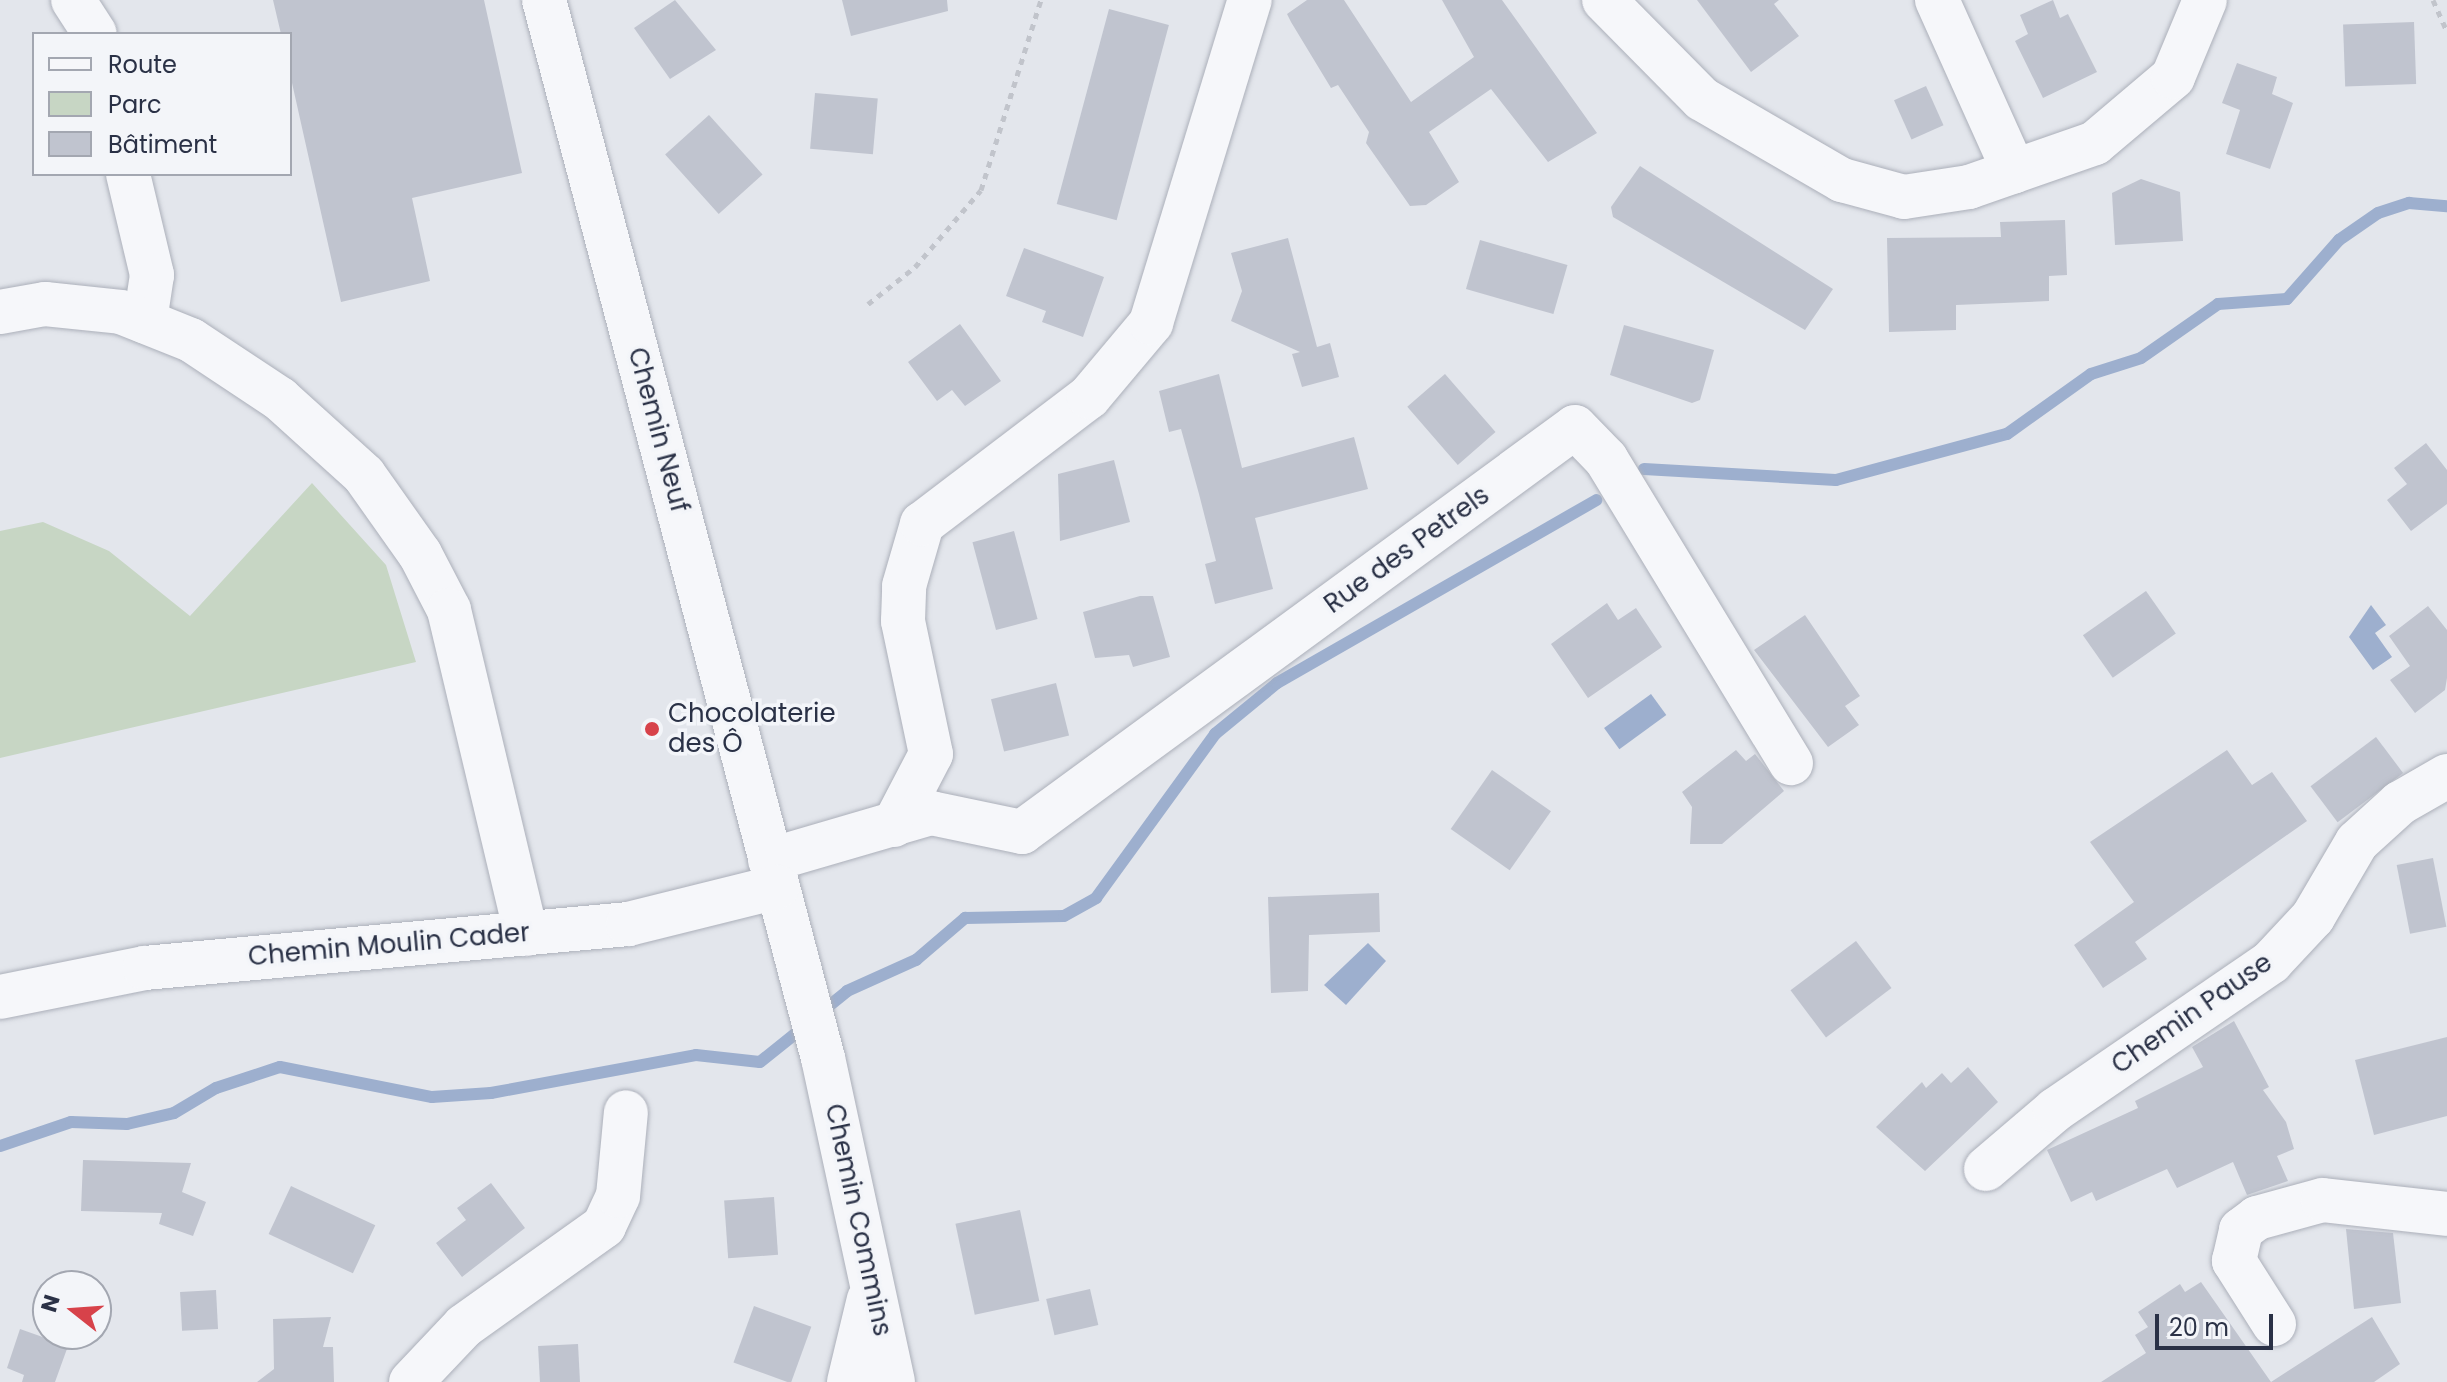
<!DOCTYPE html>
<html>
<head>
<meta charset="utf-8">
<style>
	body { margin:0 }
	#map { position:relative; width:2447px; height:1382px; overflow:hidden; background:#e3e6ec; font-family:Poppins,sans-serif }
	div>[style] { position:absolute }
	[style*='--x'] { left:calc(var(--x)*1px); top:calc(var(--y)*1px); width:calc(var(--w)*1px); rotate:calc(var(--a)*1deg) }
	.green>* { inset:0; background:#c7d6c4 }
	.water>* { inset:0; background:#9dafce; transform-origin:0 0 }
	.stream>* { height:12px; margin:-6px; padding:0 6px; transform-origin:6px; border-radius:6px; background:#9dafce }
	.building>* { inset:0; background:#c0c4cf; transform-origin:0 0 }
	.path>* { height:5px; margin-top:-2.5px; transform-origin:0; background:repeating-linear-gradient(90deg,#c1c4cb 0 6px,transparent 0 12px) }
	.roads { filter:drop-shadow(0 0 2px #acb0ba) drop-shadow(0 0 2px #acb0ba) }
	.minor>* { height:44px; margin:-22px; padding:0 22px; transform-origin:22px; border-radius:22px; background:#f6f7fa }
	.dots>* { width:22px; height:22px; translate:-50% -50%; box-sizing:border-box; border:4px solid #f3f5f9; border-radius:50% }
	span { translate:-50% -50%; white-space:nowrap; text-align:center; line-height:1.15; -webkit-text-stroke:7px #f3f5f9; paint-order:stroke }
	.street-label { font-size:26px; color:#2a3146 }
	.poi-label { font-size:26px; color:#2a3146 }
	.left { translate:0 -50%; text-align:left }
	.legend { position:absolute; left:32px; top:32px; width:260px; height:144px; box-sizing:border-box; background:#f3f5f9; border:2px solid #a3a7b1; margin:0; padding:10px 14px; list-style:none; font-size:24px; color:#2a3146 }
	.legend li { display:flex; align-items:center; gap:16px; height:40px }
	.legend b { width:40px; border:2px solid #a3a7b1 }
	.north { position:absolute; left:32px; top:1270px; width:80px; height:80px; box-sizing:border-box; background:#f3f5f9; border:2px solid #a3a7b1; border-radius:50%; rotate:287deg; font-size:22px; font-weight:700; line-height:32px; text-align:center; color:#2a3146 }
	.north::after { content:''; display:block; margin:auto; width:28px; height:36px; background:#d7424a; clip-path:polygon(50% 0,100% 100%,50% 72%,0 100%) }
	.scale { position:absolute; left:2155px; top:1314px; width:118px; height:36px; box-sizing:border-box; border:4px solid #2a3146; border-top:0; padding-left:10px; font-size:24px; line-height:28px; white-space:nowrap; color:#2a3146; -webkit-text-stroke:6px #f3f5f9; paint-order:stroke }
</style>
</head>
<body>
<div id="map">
	<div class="green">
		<i style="clip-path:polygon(312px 483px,386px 565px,416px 662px,0 758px,0 531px,43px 522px,109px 551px,190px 616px)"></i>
	</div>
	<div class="water">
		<i style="clip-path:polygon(2371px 605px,2386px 625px,2375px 633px,2392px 657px,2373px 670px,2349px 637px)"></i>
		<i style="left:1651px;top:694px;width:26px;height:58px;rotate:54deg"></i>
		<i style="clip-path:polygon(1368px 943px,1386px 961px,1346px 1005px,1324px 985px)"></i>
	</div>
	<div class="stream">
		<i style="--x:1644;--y:469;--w:192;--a:3.3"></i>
		<i style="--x:1836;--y:480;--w:177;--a:-15.1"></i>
		<i style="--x:2007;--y:434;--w:103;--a:-35.5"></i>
		<i style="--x:2091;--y:374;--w:52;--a:-17.7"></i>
		<i style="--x:2141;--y:358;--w:94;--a:-35"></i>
		<i style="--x:2218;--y:304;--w:69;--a:-4.1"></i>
		<i style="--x:2287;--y:299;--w:79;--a:-48.6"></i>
		<i style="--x:2339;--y:240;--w:47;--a:-34.7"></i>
		<i style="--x:2378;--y:213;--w:33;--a:-18"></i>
		<i style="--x:2409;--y:203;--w:38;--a:5"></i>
		<i style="--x:819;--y:1014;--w:36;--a:-39"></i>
		<i style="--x:847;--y:991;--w:76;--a:-24.2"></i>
		<i style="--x:916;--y:960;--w:65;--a:-40.6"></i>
		<i style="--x:965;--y:918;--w:99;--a:-1.2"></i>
		<i style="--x:1064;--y:916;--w:37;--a:-29"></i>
		<i style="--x:1096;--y:898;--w:203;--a:-54"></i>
		<i style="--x:1215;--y:734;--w:80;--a:-39.4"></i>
		<i style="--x:1277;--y:683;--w:368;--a:-29.8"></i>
		<i style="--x:0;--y:1146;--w:75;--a:-18.7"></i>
		<i style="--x:71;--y:1122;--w:56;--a:2"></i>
		<i style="--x:127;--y:1124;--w:48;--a:-13.2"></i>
		<i style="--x:174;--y:1113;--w:49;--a:-30.8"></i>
		<i style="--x:216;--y:1088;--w:67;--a:-18.2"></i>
		<i style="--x:280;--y:1067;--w:155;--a:11.2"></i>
		<i style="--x:432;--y:1097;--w:59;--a:-3.9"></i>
		<i style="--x:491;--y:1093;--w:208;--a:-10.5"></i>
		<i style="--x:696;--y:1055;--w:64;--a:6.2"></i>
		<i style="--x:760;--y:1062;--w:58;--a:-38.7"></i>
	</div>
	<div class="building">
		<i style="clip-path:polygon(273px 0,484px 0,522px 173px,412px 198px,430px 281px,341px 302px,290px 74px,290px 34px,281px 34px)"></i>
		<i style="clip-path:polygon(675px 0,716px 50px,670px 79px,634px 28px)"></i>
		<i style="clip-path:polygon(842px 0,947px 0,948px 11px,851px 36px)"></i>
		<i style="clip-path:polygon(1307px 0,1344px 0,1411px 102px,1474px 57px,1442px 0,1502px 0,1597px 133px,1548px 162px,1491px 89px,1429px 132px,1459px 182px,1426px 205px,1410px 206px,1366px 143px,1369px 132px,1338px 85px,1331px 88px,1291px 22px,1287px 14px)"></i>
		<i style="clip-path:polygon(1697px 0,1779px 0,1774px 4px,1799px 36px,1751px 72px)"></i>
		<i style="clip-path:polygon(2053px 0,2060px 18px,2068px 14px,2097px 72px,2043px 98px,2015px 41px,2028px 34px,2020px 15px)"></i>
		<i style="left:1109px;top:9px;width:62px;height:202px;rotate:15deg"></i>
		<i style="left:2414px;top:22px;width:62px;height:71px;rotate:88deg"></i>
		<i style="clip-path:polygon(2237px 63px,2277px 77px,2272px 94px,2293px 103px,2270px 169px,2226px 154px,2240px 110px,2222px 103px)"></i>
		<i style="left:1926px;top:86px;width:43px;height:35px;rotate:66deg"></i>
		<i style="left:815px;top:93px;width:63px;height:56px;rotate:5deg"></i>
		<i style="left:709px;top:115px;width:80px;height:59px;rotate:48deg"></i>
		<i style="clip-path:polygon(1640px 166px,1833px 289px,1805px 330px,1613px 217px,1611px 207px)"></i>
		<i style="clip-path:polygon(2141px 179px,2180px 192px,2183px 241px,2115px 245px,2112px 193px)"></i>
		<i style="clip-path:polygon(2065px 220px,2067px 275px,2049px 276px,2049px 301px,1956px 305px,1956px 330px,1889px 332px,1887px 238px,2001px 237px,2000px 222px)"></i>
		<i style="clip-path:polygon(1288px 238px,1317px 347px,1330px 343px,1339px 377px,1302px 387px,1292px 354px,1300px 352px,1231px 321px,1242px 291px,1231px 253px)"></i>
		<i style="left:1480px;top:240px;width:91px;height:51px;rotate:16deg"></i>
		<i style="clip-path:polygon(1024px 248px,1104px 277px,1083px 337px,1042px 322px,1046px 311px,1006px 296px)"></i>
		<i style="clip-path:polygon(960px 324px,1001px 381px,965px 406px,952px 390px,937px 401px,908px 362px)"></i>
		<i style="clip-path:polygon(1624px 325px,1714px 350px,1700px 400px,1692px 403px,1610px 375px)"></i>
		<i style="clip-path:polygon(1219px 374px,1242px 468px,1354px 437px,1368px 489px,1255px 518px,1273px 589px,1215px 604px,1205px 564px,1216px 561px,1199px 494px,1181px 429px,1169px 432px,1159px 391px)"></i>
		<i style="left:1445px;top:374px;width:77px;height:50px;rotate:49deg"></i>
		<i style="clip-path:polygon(2426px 443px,2447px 470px,2447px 504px,2411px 531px,2387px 500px,2407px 484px,2394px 468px)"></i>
		<i style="clip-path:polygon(1114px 460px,1130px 522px,1060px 541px,1058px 474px)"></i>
		<i style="left:1014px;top:531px;width:91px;height:43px;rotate:75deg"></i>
		<i style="left:2146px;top:591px;width:52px;height:77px;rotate:55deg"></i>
		<i style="clip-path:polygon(1140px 596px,1153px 596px,1170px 657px,1133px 667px,1129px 655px,1095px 658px,1083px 612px)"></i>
		<i style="clip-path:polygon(1607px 603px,1618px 620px,1636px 608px,1662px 647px,1588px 698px,1551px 644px)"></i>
		<i style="clip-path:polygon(2428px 606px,2447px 630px,2447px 678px,2445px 690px,2415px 713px,2390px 680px,2410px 666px,2389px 636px)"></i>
		<i style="clip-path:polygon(1805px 615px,1860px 696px,1845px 706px,1859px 725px,1828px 747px,1754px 650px)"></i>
		<i style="left:1056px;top:683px;width:54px;height:67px;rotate:76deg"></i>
		<i style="left:2376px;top:737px;width:45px;height:82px;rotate:53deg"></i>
		<i style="clip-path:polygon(1736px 750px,1746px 761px,1755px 754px,1784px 791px,1722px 844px,1690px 844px,1692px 807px,1682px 792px)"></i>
		<i style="clip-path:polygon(2227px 750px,2252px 785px,2272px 772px,2307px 821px,2135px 942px,2147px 959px,2103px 988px,2074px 945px,2134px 902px,2090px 842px)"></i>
		<i style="left:1492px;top:770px;width:72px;height:72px;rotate:35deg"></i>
		<i style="left:2433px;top:858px;width:70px;height:37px;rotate:79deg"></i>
		<i style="clip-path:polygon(1379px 893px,1380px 932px,1309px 935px,1308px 991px,1271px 993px,1268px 897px)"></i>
		<i style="left:1856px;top:941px;width:59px;height:82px;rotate:53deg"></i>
		<i style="clip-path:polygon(2234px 1021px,2269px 1087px,2263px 1090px,2286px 1122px,2294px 1149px,2277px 1156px,2288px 1181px,2247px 1195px,2233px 1162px,2177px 1188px,2167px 1169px,2096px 1201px,2092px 1192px,2071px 1202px,2047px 1150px,2138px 1108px,2135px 1101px,2203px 1067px,2192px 1047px)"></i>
		<i style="clip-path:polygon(2447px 1037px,2447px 1116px,2374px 1135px,2355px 1060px)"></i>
		<i style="clip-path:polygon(1968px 1067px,1998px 1102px,1925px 1171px,1876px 1127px,1922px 1082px,1926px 1088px,1942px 1073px,1951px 1083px)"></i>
		<i style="clip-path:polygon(83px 1160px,191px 1163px,182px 1192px,206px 1202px,193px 1236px,159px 1224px,162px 1213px,81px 1211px)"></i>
		<i style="clip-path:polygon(491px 1183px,525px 1228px,462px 1277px,436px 1243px,466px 1220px,457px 1208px)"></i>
		<i style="left:291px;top:1186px;width:93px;height:53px;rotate:25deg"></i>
		<i style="left:774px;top:1197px;width:58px;height:50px;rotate:86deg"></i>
		<i style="left:1020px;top:1210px;width:93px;height:66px;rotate:78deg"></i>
		<i style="clip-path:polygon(2346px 1229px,2393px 1233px,2401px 1303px,2354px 1309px)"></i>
		<i style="clip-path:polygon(2201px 1282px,2271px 1382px,2372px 1317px,2400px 1364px,2374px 1382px,2101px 1382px,2146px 1353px,2135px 1335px,2148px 1327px,2138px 1312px,2180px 1284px,2185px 1292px)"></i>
		<i style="left:1090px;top:1289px;width:37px;height:45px;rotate:77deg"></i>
		<i style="left:216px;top:1290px;width:39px;height:36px;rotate:87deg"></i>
		<i style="left:754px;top:1306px;width:61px;height:60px;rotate:20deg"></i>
		<i style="clip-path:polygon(331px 1317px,323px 1347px,333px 1347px,334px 1382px,257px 1382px,274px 1369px,273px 1319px)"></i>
		<i style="clip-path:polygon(20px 1329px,68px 1346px,55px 1382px,22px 1382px,24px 1375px,7px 1368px)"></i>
		<i style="left:578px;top:1344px;width:38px;height:40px;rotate:87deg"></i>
	</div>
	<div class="path">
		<i style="--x:2433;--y:0;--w:35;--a:66"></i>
		<i style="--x:868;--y:304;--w:60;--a:-38.2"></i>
		<i style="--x:915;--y:267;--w:101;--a:-49.4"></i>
		<i style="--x:981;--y:190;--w:199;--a:-72.5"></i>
	</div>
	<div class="roads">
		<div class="minor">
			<i style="--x:73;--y:0;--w:40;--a:57.1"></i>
			<i style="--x:544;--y:0;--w:1094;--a:75.23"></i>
			<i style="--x:823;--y:1058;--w:331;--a:77.8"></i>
			<i style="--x:1604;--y:0;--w:139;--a:45.3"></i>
			<i style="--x:1702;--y:99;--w:162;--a:30.1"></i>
			<i style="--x:1842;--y:180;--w:64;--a:15.3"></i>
			<i style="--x:1904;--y:197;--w:66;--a:-8.7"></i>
			<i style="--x:1969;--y:187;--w:133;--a:-19.2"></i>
			<i style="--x:2095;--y:143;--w:102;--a:-40.2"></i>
			<i style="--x:2173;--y:77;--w:83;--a:-67.4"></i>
			<i style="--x:1937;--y:0;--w:188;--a:65.8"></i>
			<i style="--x:128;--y:174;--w:104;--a:76.6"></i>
			<i style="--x:152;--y:275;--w:47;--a:98.7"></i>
			<i style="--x:0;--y:312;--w:46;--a:-10.1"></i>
			<i style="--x:45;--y:304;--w:76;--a:6"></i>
			<i style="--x:121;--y:312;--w:75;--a:21.8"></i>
			<i style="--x:191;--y:340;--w:107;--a:33.5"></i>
			<i style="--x:280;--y:399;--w:113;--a:42.1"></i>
			<i style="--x:364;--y:475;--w:97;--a:54.7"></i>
			<i style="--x:420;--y:554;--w:63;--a:62.6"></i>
			<i style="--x:449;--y:610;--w:333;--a:76.6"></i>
			<i style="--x:894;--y:825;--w:80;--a:-62.5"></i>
			<i style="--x:931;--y:754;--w:136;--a:-101.9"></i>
			<i style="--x:903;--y:621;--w:35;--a:-88"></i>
			<i style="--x:904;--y:586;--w:65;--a:-73.8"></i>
			<i style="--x:922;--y:524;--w:210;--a:-37.3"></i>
			<i style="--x:1089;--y:397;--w:97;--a:-50"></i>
			<i style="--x:1151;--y:323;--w:338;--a:-73"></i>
			<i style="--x:770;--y:860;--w:168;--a:-16.3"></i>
			<i style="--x:931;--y:813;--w:93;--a:11.8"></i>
			<i style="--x:1022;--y:832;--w:685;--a:-36.22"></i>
			<i style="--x:1575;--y:427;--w:45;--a:45.9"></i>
			<i style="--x:1606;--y:459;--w:356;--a:58.7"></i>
			<i style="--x:0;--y:997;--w:148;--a:-11.3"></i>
			<i style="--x:145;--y:968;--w:485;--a:-5.2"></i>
			<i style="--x:628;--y:924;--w:154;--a:-13.9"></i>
			<i style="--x:1986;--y:1169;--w:91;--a:-40.5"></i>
			<i style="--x:2055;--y:1110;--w:262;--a:-34.4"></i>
			<i style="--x:2271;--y:962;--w:62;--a:-47"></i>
			<i style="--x:2313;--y:917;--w:87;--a:-59.6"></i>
			<i style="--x:2357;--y:842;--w:58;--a:-42.2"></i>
			<i style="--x:2400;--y:803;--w:54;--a:-29.9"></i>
			<i style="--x:2274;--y:1324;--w:75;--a:-122.4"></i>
			<i style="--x:2234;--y:1261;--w:32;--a:-77"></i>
			<i style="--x:2241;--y:1230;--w:20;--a:-37"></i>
			<i style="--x:2257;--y:1218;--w:68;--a:-15.3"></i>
			<i style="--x:2323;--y:1200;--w:125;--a:6.4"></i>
			<i style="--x:411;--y:1382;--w:77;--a:-46.6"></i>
			<i style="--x:464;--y:1326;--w:172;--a:-35.5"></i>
			<i style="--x:604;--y:1226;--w:33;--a:-65"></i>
			<i style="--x:618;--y:1196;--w:84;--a:-84.6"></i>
			<i style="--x:849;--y:1382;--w:85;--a:-76.5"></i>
		</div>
	</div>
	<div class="dots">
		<i style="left:652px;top:729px;background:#d7424a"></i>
	</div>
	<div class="street-label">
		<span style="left:658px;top:430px;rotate:75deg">Chemin Neuf</span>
		<span style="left:1407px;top:550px;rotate:-36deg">Rue des Petrels</span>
		<span style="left:389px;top:945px;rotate:-5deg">Chemin Moulin Cader</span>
		<span style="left:2192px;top:1014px;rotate:-35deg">Chemin Pause</span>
		<span style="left:858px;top:1220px;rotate:78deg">Chemin Commins</span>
	</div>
	<div class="poi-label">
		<span class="left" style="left:668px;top:729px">Chocolaterie<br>des Ô</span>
	</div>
	<ul class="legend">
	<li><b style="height:10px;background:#f6f7fa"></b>Route</li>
	<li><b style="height:22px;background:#c7d6c4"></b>Parc</li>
	<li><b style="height:22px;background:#c0c4cf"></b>Bâtiment</li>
	</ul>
	<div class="north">N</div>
	<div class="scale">20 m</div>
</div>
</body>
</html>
